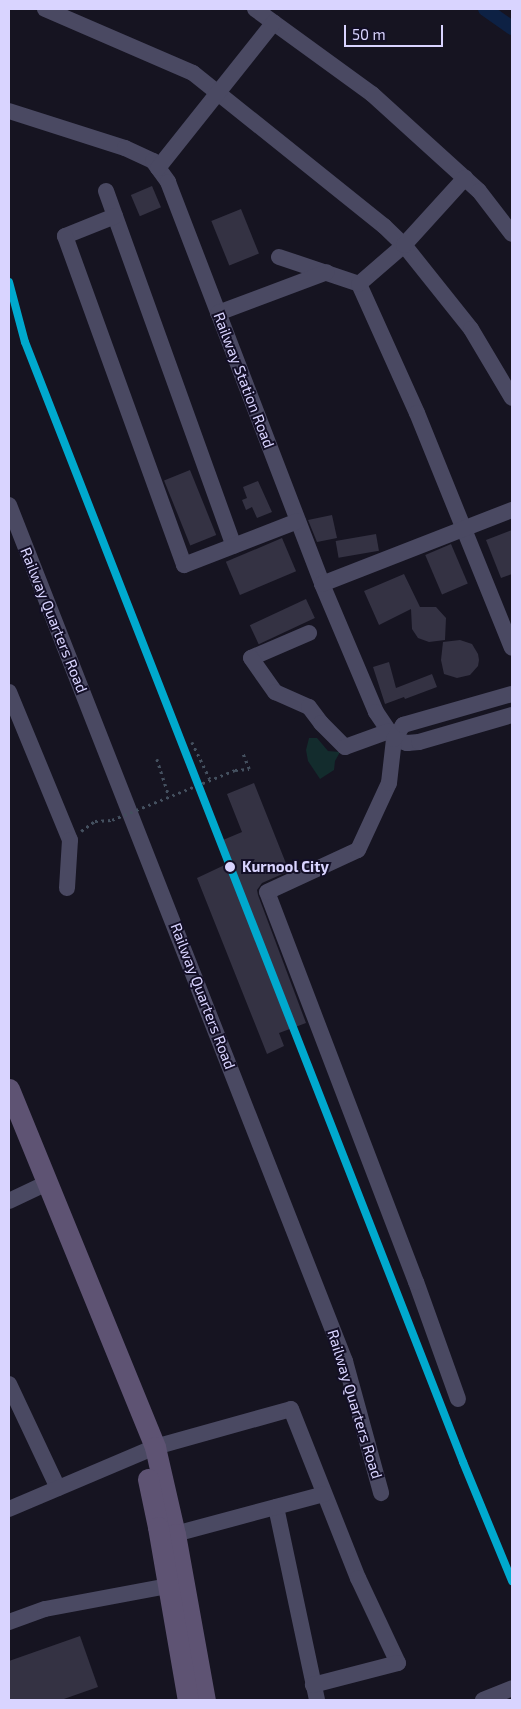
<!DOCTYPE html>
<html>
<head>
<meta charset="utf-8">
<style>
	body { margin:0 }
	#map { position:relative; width:521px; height:1709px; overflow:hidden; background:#161421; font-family:"Exo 2",sans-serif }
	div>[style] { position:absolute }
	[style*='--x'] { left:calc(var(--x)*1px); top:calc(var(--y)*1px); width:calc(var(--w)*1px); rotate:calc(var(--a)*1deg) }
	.green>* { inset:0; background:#132c2d }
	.canal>* { height:14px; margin:-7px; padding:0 7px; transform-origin:7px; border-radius:7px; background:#0d2144 }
	.building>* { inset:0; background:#343243; transform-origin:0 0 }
	.path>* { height:2.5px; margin-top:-1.25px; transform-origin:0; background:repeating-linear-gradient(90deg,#44505f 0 2.5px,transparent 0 6.5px) }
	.minor>* { height:16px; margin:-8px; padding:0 8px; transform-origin:8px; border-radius:8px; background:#4a4962 }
	.major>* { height:21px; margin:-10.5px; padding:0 10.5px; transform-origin:10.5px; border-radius:10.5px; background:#5e5373 }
	.rail>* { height:4px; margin-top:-2px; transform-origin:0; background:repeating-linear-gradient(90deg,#43596b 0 8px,transparent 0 14px) }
	.path-bridge>* { height:2.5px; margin-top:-1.25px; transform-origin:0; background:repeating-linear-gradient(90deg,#44505f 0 2.5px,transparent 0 6.5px) }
	.rail-1>* { height:8px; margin:-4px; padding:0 4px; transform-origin:4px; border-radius:4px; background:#00a9ce }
	.dots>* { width:14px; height:14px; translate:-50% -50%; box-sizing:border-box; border:2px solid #130f26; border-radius:50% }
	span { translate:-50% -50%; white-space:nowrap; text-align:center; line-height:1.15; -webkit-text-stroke:4px #130f26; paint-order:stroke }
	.street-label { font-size:15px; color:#d9d4ff }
	.stop-label { font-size:15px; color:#d9d4ff; font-weight:700 }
	.left { translate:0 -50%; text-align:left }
	.frame { position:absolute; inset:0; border:10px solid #d9d4ff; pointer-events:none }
	.scale { position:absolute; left:344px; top:25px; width:99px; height:22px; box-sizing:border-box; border:2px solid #d9d4ff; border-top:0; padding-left:6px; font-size:15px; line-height:18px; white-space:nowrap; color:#d9d4ff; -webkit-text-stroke:4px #130f26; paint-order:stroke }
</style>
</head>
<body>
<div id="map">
	<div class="green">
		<i style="clip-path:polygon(309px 738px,317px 738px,328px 751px,340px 752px,335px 761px,334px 770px,320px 779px,308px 761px,306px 750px)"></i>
	</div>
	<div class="canal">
		<i style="--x:485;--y:9;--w:33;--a:35"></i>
	</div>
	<div class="building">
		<i style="left:152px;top:186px;width:23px;height:23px;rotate:67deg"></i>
		<i style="left:241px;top:209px;width:48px;height:32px;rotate:68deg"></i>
		<i style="left:190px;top:470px;width:70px;height:28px;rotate:68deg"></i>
		<i style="clip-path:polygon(258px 481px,272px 512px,257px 518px,252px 507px,246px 510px,242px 500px,247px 498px,243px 487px)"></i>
		<i style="clip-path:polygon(332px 515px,337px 538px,317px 542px,308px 520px)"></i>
		<i style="clip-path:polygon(512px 530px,512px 574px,501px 578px,486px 540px)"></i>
		<i style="left:376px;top:534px;width:17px;height:41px;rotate:80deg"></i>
		<i style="left:282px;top:538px;width:36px;height:61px;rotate:67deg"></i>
		<i style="left:451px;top:544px;width:43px;height:28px;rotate:67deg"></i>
		<i style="clip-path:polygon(404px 574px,420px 607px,436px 607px,446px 618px,445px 640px,429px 642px,418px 638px,412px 629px,411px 609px,379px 625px,364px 591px)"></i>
		<i style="left:306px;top:599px;width:21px;height:62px;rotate:65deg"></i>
		<i style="clip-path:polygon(460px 640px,472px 644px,478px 654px,479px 660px,478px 666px,470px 675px,457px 678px,444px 674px,441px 660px,443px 642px)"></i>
		<i style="clip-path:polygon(389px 662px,396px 688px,432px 674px,437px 687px,405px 699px,404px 697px,385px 704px,373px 667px)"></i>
		<i style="clip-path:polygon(254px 783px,289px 871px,262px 883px,257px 890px,258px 895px,306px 1023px,279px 1033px,284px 1046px,267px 1054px,197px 878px,231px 862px,223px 840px,242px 832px,227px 794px)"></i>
		<i style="clip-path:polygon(80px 1636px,98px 1687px,61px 1700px,9px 1700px,9px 1661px)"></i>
	</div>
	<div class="path">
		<i style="--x:192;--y:742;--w:41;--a:64.1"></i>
		<i style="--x:157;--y:759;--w:39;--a:72"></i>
		<i style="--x:235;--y:770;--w:14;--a:-4"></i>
		<i style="--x:249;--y:769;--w:18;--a:-112"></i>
		<i style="--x:81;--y:831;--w:17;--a:-36"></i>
		<i style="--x:95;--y:821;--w:17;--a:-3"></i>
	</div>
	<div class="minor">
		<i style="--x:45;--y:9;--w:161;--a:23.4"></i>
		<i style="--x:193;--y:73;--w:245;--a:38.7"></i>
		<i style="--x:384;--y:226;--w:28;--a:44"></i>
		<i style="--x:404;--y:245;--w:107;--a:51.4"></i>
		<i style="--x:471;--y:329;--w:80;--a:59.3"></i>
		<i style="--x:255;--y:9;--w:145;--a:36"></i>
		<i style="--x:372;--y:94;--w:144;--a:42.2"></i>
		<i style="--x:479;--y:191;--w:54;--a:52.5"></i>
		<i style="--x:9;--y:111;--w:122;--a:17.7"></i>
		<i style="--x:125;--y:148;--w:31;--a:25"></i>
		<i style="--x:153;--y:161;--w:26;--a:54"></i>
		<i style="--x:168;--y:182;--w:430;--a:69"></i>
		<i style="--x:322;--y:584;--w:139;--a:67.1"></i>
		<i style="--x:376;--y:712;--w:32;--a:56"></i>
		<i style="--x:394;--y:739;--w:14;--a:17"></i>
		<i style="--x:407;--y:743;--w:12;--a:-5"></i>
		<i style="--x:419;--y:742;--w:97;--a:-16.2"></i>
		<i style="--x:158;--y:168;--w:186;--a:-51.5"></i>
		<i style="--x:106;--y:191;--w:377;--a:70.2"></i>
		<i style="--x:115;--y:216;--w:54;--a:158.2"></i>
		<i style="--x:65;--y:236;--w:350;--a:70.1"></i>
		<i style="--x:184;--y:565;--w:122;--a:-21.1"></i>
		<i style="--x:279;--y:257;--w:84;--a:18.6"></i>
		<i style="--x:359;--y:284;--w:141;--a:65.8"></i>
		<i style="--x:417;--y:413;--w:253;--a:68"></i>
		<i style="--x:359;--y:284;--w:60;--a:-40.9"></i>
		<i style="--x:404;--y:245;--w:91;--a:-47.7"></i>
		<i style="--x:218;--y:313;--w:116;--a:-20.6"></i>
		<i style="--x:9;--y:505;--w:920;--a:68.57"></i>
		<i style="--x:345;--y:1361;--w:137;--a:74.7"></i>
		<i style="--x:322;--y:584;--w:204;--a:-21.3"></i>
		<i style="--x:309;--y:633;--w:63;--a:156.7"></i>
		<i style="--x:251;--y:658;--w:42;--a:54.8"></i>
		<i style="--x:275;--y:692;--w:37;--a:24"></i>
		<i style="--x:309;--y:707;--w:20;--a:53"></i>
		<i style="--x:321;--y:723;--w:34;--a:45"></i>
		<i style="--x:345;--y:747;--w:47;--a:-20"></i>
		<i style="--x:9;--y:692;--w:160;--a:67.6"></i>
		<i style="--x:70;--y:840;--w:48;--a:93.6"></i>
		<i style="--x:9;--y:1201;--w:42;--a:-25.3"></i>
		<i style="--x:9;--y:1384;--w:115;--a:64.8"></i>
		<i style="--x:458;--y:1399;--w:124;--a:-109.7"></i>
		<i style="--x:416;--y:1282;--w:417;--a:-110.9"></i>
		<i style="--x:267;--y:892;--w:100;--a:-24.8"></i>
		<i style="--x:358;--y:850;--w:74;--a:-65.2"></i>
		<i style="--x:389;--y:783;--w:44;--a:-83.5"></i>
		<i style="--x:394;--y:739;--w:17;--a:-57"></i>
		<i style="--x:403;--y:725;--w:113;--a:-15.9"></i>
		<i style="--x:276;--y:1507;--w:197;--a:78"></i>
		<i style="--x:9;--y:1509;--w:159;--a:-23"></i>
		<i style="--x:155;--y:1447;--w:141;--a:-15.6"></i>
		<i style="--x:291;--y:1409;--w:182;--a:68.4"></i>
		<i style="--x:358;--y:1578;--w:94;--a:64.8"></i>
		<i style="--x:398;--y:1663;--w:88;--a:165.5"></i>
		<i style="--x:175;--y:1534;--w:154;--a:-15"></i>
		<i style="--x:9;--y:1622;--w:38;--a:-20"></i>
		<i style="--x:45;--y:1609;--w:125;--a:-10.6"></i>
		<i style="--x:483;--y:1700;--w:31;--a:-22"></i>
	</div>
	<div class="major">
		<i style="--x:9;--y:1089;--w:387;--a:67.8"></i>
		<i style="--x:155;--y:1447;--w:89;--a:77.1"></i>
		<i style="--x:175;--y:1534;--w:169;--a:79.8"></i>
		<i style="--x:148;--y:1479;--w:49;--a:78.2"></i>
		<i style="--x:158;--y:1527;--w:176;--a:80.2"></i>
	</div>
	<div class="rail">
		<i style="--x:9;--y:282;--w:62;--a:75.1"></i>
		<i style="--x:25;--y:342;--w:1203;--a:68.64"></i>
		<i style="--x:463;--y:1462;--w:129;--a:67.6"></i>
	</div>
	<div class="path-bridge">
		<i style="--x:112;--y:820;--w:133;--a:-22.1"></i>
	</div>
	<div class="rail-1">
		<i style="--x:9;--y:282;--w:62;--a:75.1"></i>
		<i style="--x:25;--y:342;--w:1203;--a:68.64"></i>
		<i style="--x:463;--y:1462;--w:129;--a:67.6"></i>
	</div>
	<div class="dots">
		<i style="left:230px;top:867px;background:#d9d4ff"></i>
	</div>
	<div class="street-label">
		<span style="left:244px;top:380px;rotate:69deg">Railway Station Road</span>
		<span style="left:54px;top:620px;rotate:68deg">Railway Quarters Road</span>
		<span style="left:203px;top:996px;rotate:69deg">Railway Quarters Road</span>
		<span style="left:355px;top:1404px;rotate:73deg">Railway Quarters Road</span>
	</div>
	<div class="stop-label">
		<span class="left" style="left:242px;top:867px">Kurnool City</span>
	</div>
	<div class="frame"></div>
	<div class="scale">50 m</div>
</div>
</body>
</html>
